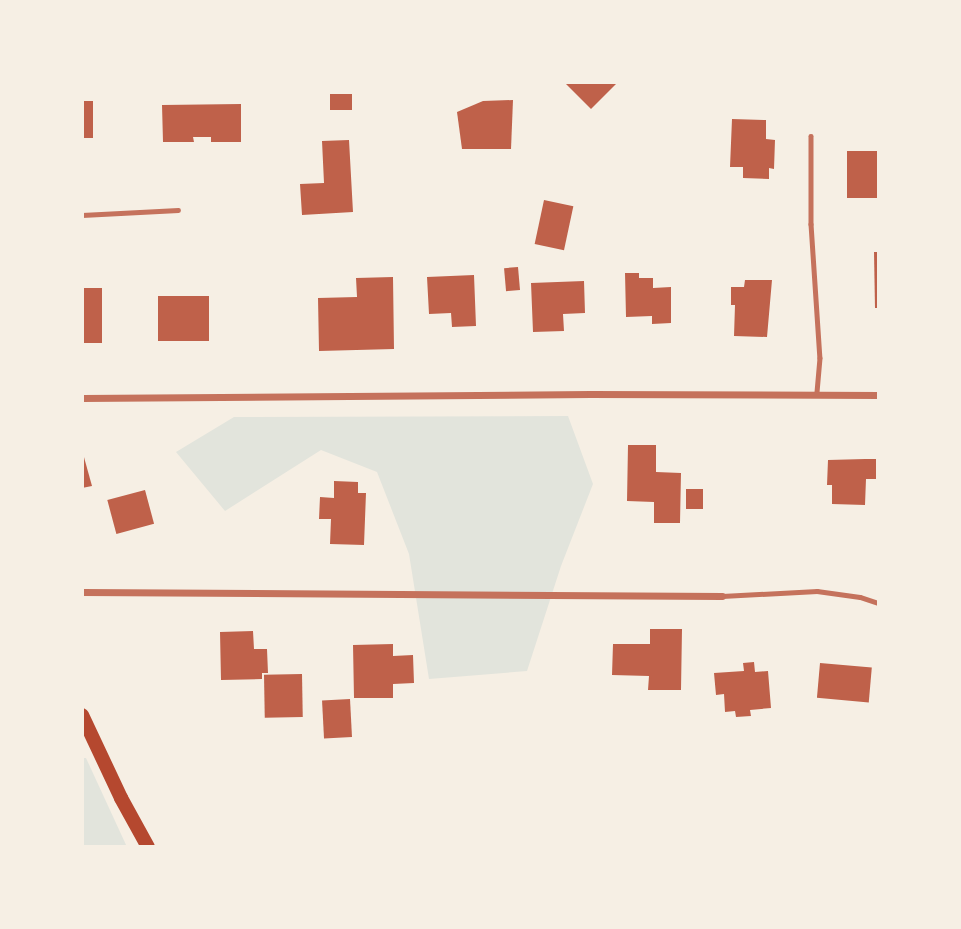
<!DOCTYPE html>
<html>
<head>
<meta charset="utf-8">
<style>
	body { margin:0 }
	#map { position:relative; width:961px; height:929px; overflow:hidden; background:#f6efe4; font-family:Signika,sans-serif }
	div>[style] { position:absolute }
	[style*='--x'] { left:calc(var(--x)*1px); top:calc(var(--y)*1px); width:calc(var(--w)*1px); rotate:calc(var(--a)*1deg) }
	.green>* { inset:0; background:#e2e4dc }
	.building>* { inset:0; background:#bf614a; transform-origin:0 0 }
	.service>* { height:4.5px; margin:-2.25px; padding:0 2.25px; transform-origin:2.25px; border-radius:2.25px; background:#c5725c }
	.minor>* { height:7px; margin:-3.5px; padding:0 3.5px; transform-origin:3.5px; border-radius:3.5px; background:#c5725c }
	.secondary>* { height:14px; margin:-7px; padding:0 7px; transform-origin:7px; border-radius:7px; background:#b5482f }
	span { translate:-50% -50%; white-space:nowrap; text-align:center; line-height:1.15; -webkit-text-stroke:7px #f6efe4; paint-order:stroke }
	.frame { position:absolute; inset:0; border:84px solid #f6efe4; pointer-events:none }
</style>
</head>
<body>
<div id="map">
	<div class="green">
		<i style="clip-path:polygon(568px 416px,593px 484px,561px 566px,527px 671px,429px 679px,409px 554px,377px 472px,321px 450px,225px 511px,176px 452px,234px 417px)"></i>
		<i style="clip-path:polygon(82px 758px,86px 758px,127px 847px,82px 847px)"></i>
	</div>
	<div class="building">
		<i style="clip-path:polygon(564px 82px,618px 82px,591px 109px)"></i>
		<i style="left:352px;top:94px;width:16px;height:22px;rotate:90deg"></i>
		<i style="clip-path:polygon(513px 100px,511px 149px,462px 149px,457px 112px,483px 101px)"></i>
		<i style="left:82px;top:101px;width:11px;height:37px"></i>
		<i style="clip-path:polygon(241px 104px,241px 142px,211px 142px,211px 137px,193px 137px,194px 142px,163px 142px,162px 105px)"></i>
		<i style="clip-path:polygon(732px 119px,766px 120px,766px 139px,775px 140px,774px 169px,769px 168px,769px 179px,743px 178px,743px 167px,730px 167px)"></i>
		<i style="clip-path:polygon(349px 140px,353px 212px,302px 215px,300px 184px,324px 183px,322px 141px)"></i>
		<i style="left:847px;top:151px;width:32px;height:47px"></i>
		<i style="left:544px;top:200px;width:30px;height:45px;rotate:12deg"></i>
		<i style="clip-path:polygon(874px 252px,879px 252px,879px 308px,875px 308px)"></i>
		<i style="left:518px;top:267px;width:23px;height:14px;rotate:85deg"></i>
		<i style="clip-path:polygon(625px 273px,639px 273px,639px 278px,653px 278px,653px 288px,671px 287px,671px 323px,652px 324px,652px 316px,626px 317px)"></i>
		<i style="clip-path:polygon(474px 275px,476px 326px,452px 327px,451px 313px,429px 314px,427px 277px)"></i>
		<i style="clip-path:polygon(393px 277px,394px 349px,319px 351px,318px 298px,357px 297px,356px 278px)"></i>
		<i style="clip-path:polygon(745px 280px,772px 280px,767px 337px,734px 336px,735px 305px,731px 305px,731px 287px,744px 287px)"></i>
		<i style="clip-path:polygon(584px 281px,585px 313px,563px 314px,564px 331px,533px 332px,531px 283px)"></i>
		<i style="left:82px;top:288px;width:20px;height:55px"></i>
		<i style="left:209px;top:296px;width:45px;height:51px;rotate:90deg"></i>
		<i style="clip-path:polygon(628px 445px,656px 445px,656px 472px,681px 473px,680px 523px,654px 523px,654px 502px,627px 501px)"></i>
		<i style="clip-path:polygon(82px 450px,92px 486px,82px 488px)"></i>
		<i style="clip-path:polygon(865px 459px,876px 459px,876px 479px,866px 479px,865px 505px,832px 504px,832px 485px,827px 485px,828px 460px)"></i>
		<i style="clip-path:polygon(334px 481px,358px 482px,358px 493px,366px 493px,364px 545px,330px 544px,331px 519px,319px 519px,320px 497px,334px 498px)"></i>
		<i style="left:686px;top:489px;width:17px;height:20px"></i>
		<i style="left:145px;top:490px;width:35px;height:39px;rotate:75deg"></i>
		<i style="clip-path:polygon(650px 629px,682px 629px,681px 690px,648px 690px,649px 676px,612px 675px,613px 644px,650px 644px)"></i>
		<i style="clip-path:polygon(253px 631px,254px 649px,267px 649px,268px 673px,262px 673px,262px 679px,221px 680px,220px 632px)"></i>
		<i style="clip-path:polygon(393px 644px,393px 656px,413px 655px,414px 683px,393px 684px,393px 698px,354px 698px,353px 645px)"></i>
		<i style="clip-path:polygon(754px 662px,755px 672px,768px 671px,771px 708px,750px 710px,751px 716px,736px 717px,735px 711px,725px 712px,724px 694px,716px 695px,714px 673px,744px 671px,743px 663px)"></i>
		<i style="left:820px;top:663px;width:52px;height:35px;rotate:5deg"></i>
		<i style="left:302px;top:674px;width:43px;height:38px;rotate:89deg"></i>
		<i style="left:350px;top:699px;width:38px;height:28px;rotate:87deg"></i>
	</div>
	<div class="service">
		<i style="--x:811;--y:136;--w:88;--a:90"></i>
		<i style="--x:811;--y:224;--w:134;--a:86.2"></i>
		<i style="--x:820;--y:358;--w:36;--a:95"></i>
		<i style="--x:82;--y:215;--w:96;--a:-3"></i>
		<i style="--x:722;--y:596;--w:95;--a:-3"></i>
		<i style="--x:817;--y:591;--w:43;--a:7.9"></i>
		<i style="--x:860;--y:597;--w:20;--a:18"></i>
	</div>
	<div class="minor">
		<i style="--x:82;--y:398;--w:508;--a:-0.45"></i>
		<i style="--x:590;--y:394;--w:289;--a:0.2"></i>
		<i style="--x:82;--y:592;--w:640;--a:0.36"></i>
	</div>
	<div class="secondary">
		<i style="--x:82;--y:715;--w:92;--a:64.8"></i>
		<i style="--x:121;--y:798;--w:56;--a:61.1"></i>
	</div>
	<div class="frame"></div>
</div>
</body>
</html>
